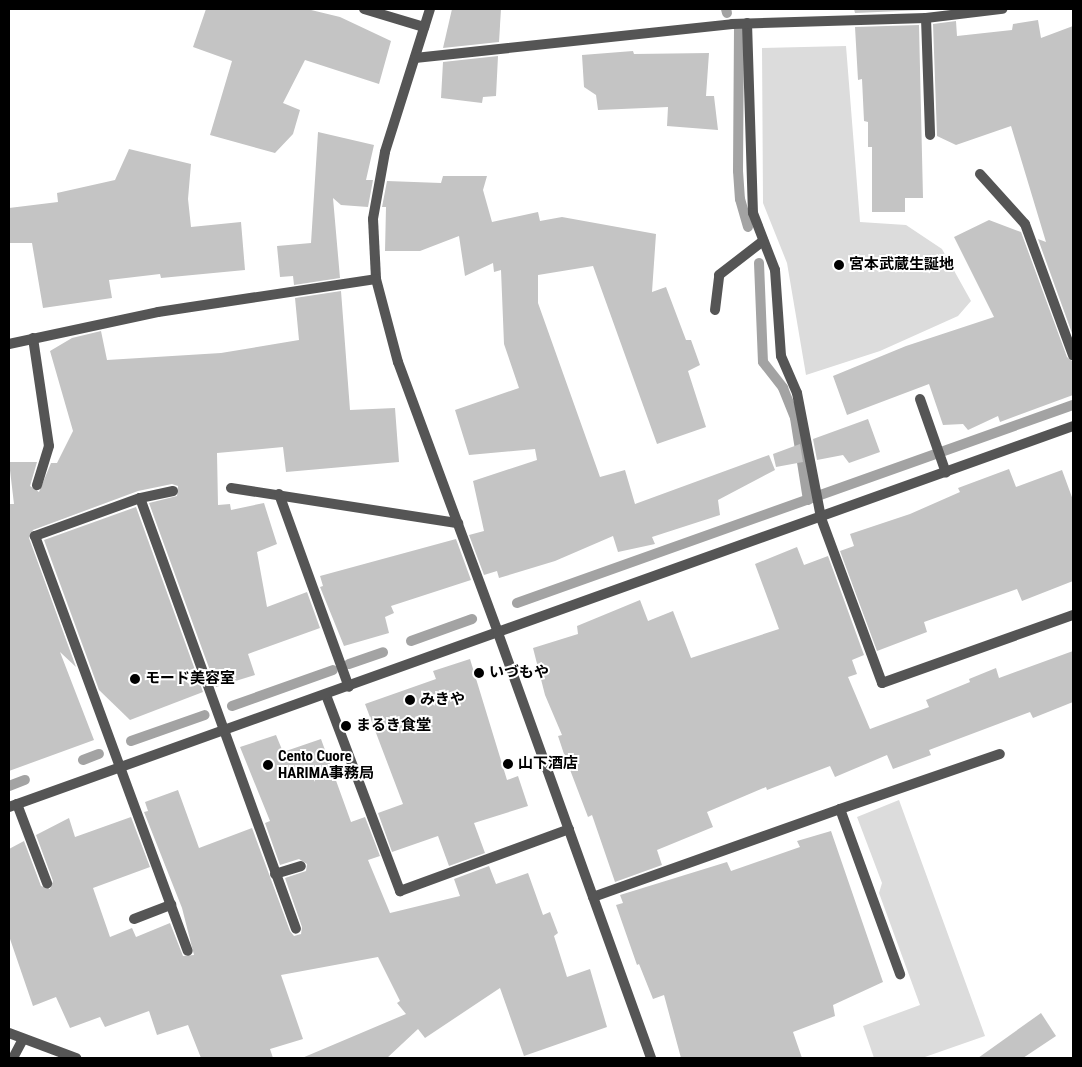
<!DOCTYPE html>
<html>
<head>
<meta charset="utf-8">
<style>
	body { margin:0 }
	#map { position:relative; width:1082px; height:1067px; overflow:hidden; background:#fff; font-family:"Roboto Condensed","Noto Sans JP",sans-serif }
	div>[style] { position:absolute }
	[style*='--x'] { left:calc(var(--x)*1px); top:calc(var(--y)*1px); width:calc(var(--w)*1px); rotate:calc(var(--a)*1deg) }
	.green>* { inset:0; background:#dcdcdc }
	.stream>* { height:10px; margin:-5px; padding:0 5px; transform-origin:5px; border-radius:5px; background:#a3a3a3 }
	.building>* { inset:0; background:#c4c4c4 }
	.service>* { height:10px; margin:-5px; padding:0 5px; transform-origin:5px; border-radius:5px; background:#555 }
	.minor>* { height:10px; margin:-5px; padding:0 5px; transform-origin:5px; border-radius:5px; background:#555 }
	.tertiary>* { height:10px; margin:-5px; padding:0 5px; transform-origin:5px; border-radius:5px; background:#555 }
	.dots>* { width:14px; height:14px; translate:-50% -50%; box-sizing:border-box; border:2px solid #fff; border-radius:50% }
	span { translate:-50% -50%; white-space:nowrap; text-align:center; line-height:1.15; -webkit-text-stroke:4px #fff; paint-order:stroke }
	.poi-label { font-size:15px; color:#000; font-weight:700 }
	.left { translate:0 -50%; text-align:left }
	.frame { position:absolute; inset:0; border:10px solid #000; pointer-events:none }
</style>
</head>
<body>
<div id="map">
	<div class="green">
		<i style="clip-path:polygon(846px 46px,860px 222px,906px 225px,942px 249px,971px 301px,958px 316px,880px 351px,806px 375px,787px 263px,763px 203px,762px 48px)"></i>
		<i style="clip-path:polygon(899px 800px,985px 1036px,922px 1058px,874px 1058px,863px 1026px,920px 1005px,879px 893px,882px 883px,857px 817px)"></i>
	</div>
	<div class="stream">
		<i style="--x:726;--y:9;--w:4;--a:76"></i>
		<i style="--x:739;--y:28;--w:143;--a:90.4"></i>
		<i style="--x:738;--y:171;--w:28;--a:86"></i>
		<i style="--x:740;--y:199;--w:29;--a:74"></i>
		<i style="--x:759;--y:263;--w:99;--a:87.7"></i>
		<i style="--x:763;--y:362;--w:33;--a:52"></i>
		<i style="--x:783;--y:388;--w:32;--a:68"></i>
		<i style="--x:795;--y:418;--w:83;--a:81"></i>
		<i style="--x:517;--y:603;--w:590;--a:-19.6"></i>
		<i style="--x:411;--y:641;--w:65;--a:-19.8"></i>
		<i style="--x:349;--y:664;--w:36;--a:-19"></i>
		<i style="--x:232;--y:706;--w:107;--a:-19.6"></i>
		<i style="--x:131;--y:741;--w:78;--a:-19.4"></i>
		<i style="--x:83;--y:760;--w:17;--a:-21"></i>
		<i style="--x:9;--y:786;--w:17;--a:-21"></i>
	</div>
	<div class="building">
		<i style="clip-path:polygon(206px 9px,307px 9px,340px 17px,391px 41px,379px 84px,305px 60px,283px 103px,300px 110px,293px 134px,275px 153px,210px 135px,232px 61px,193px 47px)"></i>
		<i style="clip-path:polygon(452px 9px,501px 9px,499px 42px,443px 48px)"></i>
		<i style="clip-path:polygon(854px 9px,946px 9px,855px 13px)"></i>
		<i style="clip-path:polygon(1038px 20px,1041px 38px,1073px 26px,1073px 336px,1038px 239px,1046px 242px,1011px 126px,956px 145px,937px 136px,933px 24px,956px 21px,957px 36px,1012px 30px,1013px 24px)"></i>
		<i style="clip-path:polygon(919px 25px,923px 198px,905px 198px,905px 212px,872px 212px,872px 147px,868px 147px,868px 122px,864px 121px,862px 79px,858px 80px,855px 27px)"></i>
		<i style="clip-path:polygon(633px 51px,634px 54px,709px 53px,706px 96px,714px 96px,718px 130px,667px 126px,668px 107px,598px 110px,596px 95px,584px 87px,582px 55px)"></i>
		<i style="clip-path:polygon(498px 56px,496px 96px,483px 97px,482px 103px,441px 98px,443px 62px)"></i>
		<i style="clip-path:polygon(318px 132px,374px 145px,366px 180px,373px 180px,368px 207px,341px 205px,333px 198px,340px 278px,294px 285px,293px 276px,280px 277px,277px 246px,311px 243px)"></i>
		<i style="clip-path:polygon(129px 149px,191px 164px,188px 199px,191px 227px,241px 222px,245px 270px,161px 278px,160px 274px,109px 280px,112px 298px,43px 308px,32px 243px,9px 243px,9px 208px,58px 202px,57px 193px,115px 180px)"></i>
		<i style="clip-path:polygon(443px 176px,487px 176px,483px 190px,492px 222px,538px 212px,540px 221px,562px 217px,656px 234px,652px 292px,666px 287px,686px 340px,691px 340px,700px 365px,688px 371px,706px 427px,657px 444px,593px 266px,538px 275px,538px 303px,600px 477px,625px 470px,635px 504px,769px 455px,775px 470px,718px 500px,720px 515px,652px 537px,655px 544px,618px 552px,613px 536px,555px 561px,499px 578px,497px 571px,484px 575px,469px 535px,484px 531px,473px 481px,537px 460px,535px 449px,469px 455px,455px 410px,519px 388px,504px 344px,501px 270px,494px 272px,493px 263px,465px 276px,459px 236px,420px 251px,385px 251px,386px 207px,382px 207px,387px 181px,441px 183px)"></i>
		<i style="clip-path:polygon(989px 220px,1021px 232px,1067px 357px,1073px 362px,1073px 395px,1000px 422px,998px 416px,968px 430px,963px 424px,943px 425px,929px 384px,847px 415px,833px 376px,906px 346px,994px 317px,954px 237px)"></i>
		<i style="clip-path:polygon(341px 291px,350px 410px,395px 408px,399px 462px,286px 472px,283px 447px,217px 453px,218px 505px,230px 504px,231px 510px,264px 503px,277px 544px,257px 552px,267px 607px,307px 592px,320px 628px,248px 654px,255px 675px,216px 687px,149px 503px,177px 496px,178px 486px,172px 484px,138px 491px,33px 530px,29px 538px,76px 667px,60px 652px,94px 740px,9px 771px,9px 504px,14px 504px,9px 462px,37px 462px,30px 486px,39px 492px,51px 463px,57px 463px,73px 431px,50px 351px,72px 338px,101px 331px,107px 360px,221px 353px,299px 340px,295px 298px)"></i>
		<i style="clip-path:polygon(868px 419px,880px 452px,849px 463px,843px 455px,817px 460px,813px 439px)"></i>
		<i style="clip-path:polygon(800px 444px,803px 462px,776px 467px,773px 454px)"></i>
		<i style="clip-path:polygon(1009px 469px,1016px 487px,1062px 470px,1073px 500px,1073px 581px,1022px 601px,1017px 589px,924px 622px,927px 632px,877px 651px,840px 551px,854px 546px,850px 534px,910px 514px,960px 492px,958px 488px)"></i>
		<i style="clip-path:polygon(136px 507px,203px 692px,130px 720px,99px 690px,44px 540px)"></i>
		<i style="clip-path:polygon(456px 539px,471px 580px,391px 606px,394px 613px,385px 617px,389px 633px,344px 646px,320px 587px,323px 586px,320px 576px)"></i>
		<i style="clip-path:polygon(797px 547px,804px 565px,828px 556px,864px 655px,852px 660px,857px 674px,848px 677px,870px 729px,929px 707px,926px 700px,970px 682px,969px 679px,996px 668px,999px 678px,1073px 651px,1073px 702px,1033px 718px,1030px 712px,929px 750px,931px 755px,893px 769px,887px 755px,835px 777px,830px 766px,767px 790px,766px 787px,707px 812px,713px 827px,657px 850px,662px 865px,615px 882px,592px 815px,588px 817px,564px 754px,558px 736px,562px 735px,545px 695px,533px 648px,578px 634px,577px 626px,640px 600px,648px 621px,673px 611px,691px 658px,779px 629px,755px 564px)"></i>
		<i style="clip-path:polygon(470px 659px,507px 780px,518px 776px,528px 806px,474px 823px,485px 853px,449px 866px,438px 836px,392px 852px,378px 813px,403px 804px,365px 704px,436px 679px,433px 671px)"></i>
		<i style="clip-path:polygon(276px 735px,283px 752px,321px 739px,351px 822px,365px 817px,380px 856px,368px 860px,390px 913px,460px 896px,454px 879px,489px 866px,496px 884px,528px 873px,543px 915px,550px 912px,558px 933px,554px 936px,567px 977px,590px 969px,607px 1027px,524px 1056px,500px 988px,425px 1038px,418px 1029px,387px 1058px,302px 1058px,406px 1014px,397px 1003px,400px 1001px,378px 957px,281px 975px,303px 1039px,270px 1049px,273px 1058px,201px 1058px,188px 1025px,157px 1035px,149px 1011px,105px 1027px,100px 1017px,70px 1028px,56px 997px,33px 1006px,9px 936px,9px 849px,24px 841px,41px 886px,50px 889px,53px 881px,36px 835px,69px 818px,75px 837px,131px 817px,150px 867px,93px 888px,110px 937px,132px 928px,136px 937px,170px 923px,183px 956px,194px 955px,182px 908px,144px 812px,148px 811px,145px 802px,178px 790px,199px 848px,252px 828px,290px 931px,294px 936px,301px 934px,302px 927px,285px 878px,306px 871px,307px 864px,299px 859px,280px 865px,265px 823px,270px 821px,240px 747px)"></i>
		<i style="clip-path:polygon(831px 831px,883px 982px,833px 1005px,835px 1016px,793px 1032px,802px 1058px,681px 1058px,664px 995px,653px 999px,639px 964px,637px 965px,616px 905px,623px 903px,620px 895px,727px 862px,731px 871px,800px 847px,797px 841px)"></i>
		<i style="clip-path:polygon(1041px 1013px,1056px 1036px,1023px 1058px,978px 1058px)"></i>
	</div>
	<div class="service">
		<i style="--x:231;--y:488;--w:230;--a:8.8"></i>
		<i style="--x:840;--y:809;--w:169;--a:-19"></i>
	</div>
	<div class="minor">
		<i style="--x:364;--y:9;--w:63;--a:16.7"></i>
		<i style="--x:430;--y:9;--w:150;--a:107.5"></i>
		<i style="--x:385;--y:152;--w:68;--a:100.2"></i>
		<i style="--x:373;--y:219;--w:60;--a:87.1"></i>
		<i style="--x:376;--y:279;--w:86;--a:75.2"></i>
		<i style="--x:398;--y:362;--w:289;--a:69.7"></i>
		<i style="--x:926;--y:18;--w:117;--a:88"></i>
		<i style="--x:747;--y:23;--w:190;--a:88.2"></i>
		<i style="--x:753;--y:213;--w:61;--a:68.9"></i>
		<i style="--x:775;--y:270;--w:86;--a:86"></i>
		<i style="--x:781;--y:356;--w:40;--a:66.6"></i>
		<i style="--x:797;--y:393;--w:127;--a:79.1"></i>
		<i style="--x:821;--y:518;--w:176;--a:69.7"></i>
		<i style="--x:882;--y:683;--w:203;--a:-19.6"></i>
		<i style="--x:415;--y:58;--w:319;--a:-6.1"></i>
		<i style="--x:732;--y:24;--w:194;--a:-1.8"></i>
		<i style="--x:926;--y:18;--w:77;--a:-6.8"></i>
		<i style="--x:980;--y:174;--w:67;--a:48"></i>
		<i style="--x:1025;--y:224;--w:140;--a:69.9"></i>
		<i style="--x:715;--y:310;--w:35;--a:-83"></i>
		<i style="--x:719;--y:275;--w:56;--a:-37.7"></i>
		<i style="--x:33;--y:338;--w:109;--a:81.6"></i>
		<i style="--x:49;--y:446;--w:41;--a:107.1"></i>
		<i style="--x:9;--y:344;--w:152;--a:-12.1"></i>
		<i style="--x:158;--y:312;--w:220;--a:-8.6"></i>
		<i style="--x:920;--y:399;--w:78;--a:70.6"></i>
		<i style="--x:173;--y:491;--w:34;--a:168"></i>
		<i style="--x:140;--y:498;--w:112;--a:160.1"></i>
		<i style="--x:35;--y:536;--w:442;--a:69.8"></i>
		<i style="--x:279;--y:494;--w:205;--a:70.1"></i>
		<i style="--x:140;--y:498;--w:458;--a:70.1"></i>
		<i style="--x:326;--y:695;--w:210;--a:69.3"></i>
		<i style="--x:400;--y:891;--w:180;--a:-20.1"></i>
		<i style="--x:17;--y:804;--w:85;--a:69.2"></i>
		<i style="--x:9;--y:807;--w:1130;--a:-19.7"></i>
		<i style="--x:275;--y:874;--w:27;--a:-17"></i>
		<i style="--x:593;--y:897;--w:262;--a:-19.6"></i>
		<i style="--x:840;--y:809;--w:176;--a:70"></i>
		<i style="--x:134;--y:919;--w:40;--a:-21"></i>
		<i style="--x:9;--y:1033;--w:72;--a:20.5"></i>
		<i style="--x:13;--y:1058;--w:21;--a:-62"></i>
	</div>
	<div class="tertiary">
		<i style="--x:498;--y:633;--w:452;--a:70.2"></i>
	</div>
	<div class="dots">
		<i style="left:839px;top:265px;background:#000"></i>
		<i style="left:479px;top:673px;background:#000"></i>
		<i style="left:135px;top:679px;background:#000"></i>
		<i style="left:410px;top:700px;background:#000"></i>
		<i style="left:346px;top:726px;background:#000"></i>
		<i style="left:508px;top:764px;background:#000"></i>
		<i style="left:268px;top:765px;background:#000"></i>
	</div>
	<div class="poi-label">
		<span class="left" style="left:849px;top:265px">宮本武蔵生誕地</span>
		<span class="left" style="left:489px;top:673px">いづもや</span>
		<span class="left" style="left:145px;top:679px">モード美容室</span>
		<span class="left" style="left:420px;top:700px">みきや</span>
		<span class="left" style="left:356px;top:726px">まるき食堂</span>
		<span class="left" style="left:278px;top:765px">Cento Cuore<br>HARIMA事務局</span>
		<span class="left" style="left:518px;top:764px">山下酒店</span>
	</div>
	<div class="frame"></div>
</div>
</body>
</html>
